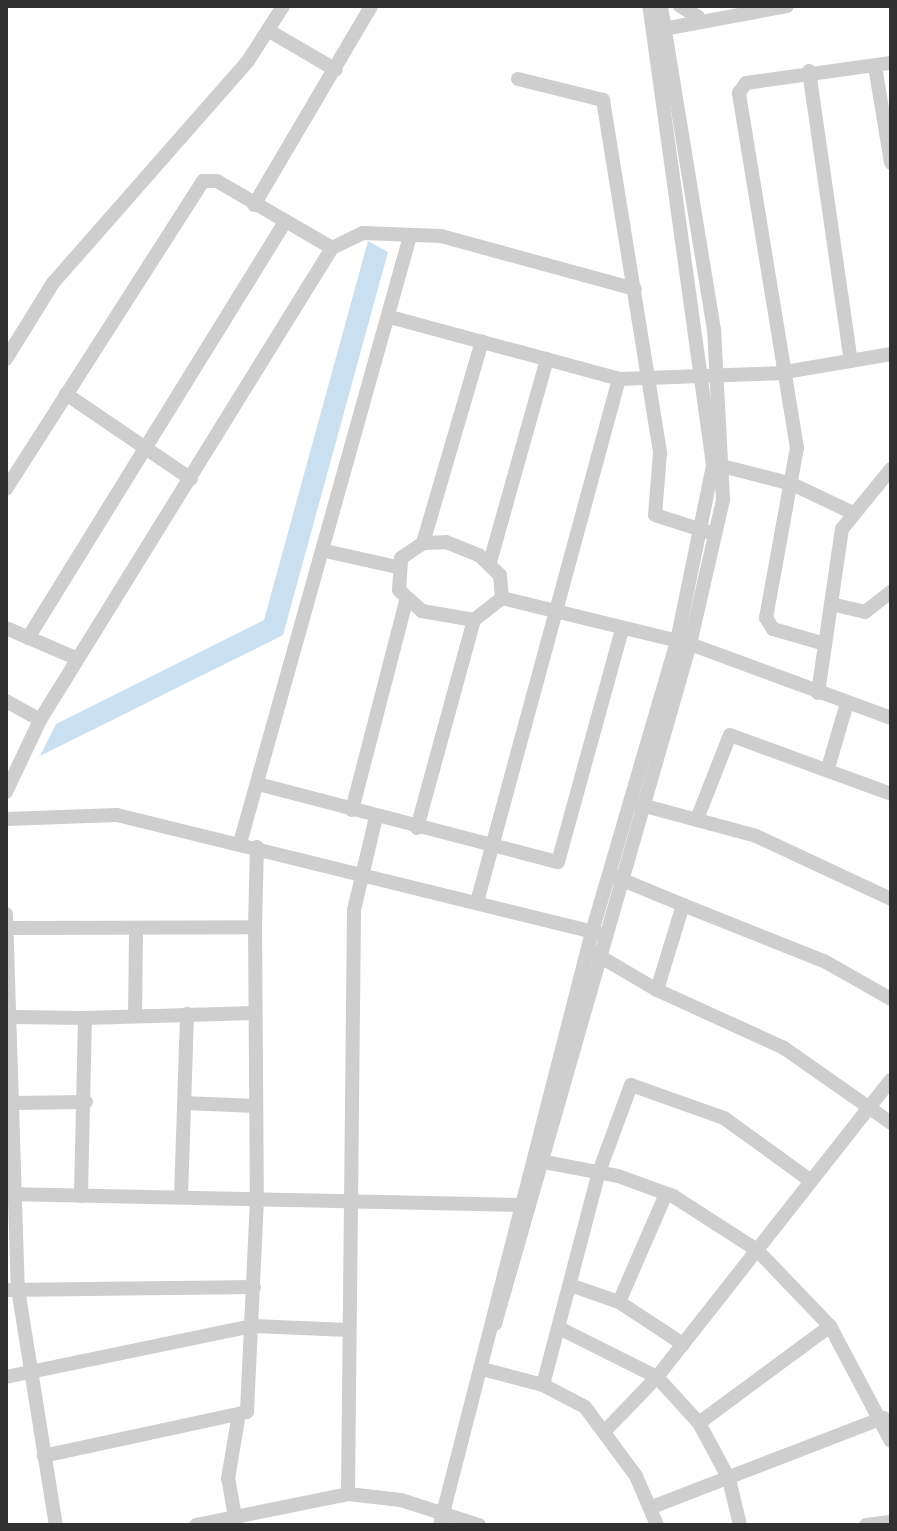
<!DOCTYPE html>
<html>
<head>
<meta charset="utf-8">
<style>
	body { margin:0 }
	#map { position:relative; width:897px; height:1531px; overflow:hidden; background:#fff; font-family:"Varela Round",sans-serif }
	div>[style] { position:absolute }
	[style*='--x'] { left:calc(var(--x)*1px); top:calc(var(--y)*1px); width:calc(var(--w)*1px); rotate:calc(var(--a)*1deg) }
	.water>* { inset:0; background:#cadfef }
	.minor>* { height:14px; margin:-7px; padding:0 7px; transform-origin:7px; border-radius:7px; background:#cecece }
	span { translate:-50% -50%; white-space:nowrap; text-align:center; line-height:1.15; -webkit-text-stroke:8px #fff; paint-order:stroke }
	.frame { position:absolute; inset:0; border:8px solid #313131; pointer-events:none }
</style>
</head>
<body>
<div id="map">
	<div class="water">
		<i style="clip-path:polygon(368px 241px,388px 252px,283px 635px,40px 756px,56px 724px,264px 620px)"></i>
	</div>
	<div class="minor">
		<i style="--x:680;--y:6;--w:21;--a:31"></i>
		<i style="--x:658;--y:30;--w:131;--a:-10.5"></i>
		<i style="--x:271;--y:32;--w:75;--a:30.3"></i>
		<i style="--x:875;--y:66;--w:98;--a:80.6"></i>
		<i style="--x:809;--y:71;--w:293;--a:81.8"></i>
		<i style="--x:518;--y:79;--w:88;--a:13.9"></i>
		<i style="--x:603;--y:100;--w:358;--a:80.8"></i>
		<i style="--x:660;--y:453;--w:62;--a:94.6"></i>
		<i style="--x:655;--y:515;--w:59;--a:17.8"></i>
		<i style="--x:254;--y:205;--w:231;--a:-59.5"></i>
		<i style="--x:390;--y:317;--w:237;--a:15.1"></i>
		<i style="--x:619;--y:379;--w:160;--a:-2.1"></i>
		<i style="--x:779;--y:373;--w:114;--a:-9.6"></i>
		<i style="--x:6;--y:359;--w:89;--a:-58.3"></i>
		<i style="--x:53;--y:283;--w:295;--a:-48.7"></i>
		<i style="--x:248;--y:61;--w:65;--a:-57.5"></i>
		<i style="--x:66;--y:394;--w:151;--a:34.2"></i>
		<i style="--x:718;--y:465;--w:76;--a:14.4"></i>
		<i style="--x:792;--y:484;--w:65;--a:25.4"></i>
		<i style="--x:6;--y:489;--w:366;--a:-57.4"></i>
		<i style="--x:203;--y:181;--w:14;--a:0"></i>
		<i style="--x:217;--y:181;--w:133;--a:30.2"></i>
		<i style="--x:446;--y:542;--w:35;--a:22"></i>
		<i style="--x:479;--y:555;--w:29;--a:44"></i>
		<i style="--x:500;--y:575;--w:23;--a:85"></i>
		<i style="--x:502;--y:598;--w:36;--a:142"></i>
		<i style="--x:474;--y:620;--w:53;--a:-170.2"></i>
		<i style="--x:422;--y:611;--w:31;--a:-138"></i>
		<i style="--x:399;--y:590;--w:32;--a:-86"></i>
		<i style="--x:401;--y:558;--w:27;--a:-34"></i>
		<i style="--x:423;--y:543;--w:23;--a:-2"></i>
		<i style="--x:423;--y:543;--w:210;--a:-73.7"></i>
		<i style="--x:325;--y:551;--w:74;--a:12.5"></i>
		<i style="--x:490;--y:562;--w:211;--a:-74.3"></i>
		<i style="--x:502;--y:598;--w:194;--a:13.7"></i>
		<i style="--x:690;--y:644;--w:214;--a:20.2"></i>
		<i style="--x:831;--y:604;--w:35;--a:13"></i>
		<i style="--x:865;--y:612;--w:33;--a:-38"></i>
		<i style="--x:6;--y:628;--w:78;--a:23.3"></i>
		<i style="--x:28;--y:638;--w:488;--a:-58.3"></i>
		<i style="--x:825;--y:644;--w:54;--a:-163.9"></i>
		<i style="--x:773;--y:629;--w:13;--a:-122"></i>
		<i style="--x:766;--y:618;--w:173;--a:-79.7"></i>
		<i style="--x:797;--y:448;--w:360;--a:-99.3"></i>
		<i style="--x:739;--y:93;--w:12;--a:-55"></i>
		<i style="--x:746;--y:83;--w:146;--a:-7.9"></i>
		<i style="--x:818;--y:693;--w:166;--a:-81.7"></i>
		<i style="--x:842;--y:529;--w:77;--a:-50.8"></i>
		<i style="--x:6;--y:701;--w:39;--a:29"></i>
		<i style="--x:828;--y:768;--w:68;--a:-73.7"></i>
		<i style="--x:258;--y:784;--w:310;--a:14.6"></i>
		<i style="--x:558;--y:862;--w:242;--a:-74.6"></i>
		<i style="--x:6;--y:792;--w:80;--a:-64.7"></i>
		<i style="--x:40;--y:720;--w:555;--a:-58.26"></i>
		<i style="--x:332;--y:248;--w:34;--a:-26"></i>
		<i style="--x:363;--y:233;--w:78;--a:2.2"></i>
		<i style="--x:441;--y:236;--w:201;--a:15.3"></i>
		<i style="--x:634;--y:803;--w:126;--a:15.1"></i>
		<i style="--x:756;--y:836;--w:149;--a:25"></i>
		<i style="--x:352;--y:810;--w:216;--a:-75.5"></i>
		<i style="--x:6;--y:819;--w:111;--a:-2.1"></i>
		<i style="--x:117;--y:815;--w:496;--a:13.8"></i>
		<i style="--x:697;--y:819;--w:90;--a:-68.6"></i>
		<i style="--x:730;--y:735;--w:171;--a:20.1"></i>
		<i style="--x:417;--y:828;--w:216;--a:-74.7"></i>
		<i style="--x:240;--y:843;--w:630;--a:-74.35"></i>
		<i style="--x:613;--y:876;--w:76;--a:22.5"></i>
		<i style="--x:477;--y:902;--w:542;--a:-74.81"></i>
		<i style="--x:6;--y:914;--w:375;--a:88.2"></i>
		<i style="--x:18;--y:1289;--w:239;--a:80.9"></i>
		<i style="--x:255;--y:927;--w:80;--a:-88.6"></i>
		<i style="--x:10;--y:928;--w:245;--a:-0.2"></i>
		<i style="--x:255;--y:927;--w:272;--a:89.6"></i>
		<i style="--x:257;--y:1199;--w:213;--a:92.7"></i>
		<i style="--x:247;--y:1412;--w:208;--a:167.8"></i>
		<i style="--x:594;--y:953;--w:73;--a:30.4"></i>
		<i style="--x:657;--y:990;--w:89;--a:-73"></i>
		<i style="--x:683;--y:905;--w:152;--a:21.7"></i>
		<i style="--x:824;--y:961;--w:77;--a:29.6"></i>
		<i style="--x:657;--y:990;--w:140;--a:24.5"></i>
		<i style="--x:784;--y:1048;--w:131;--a:35"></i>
		<i style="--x:135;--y:1015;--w:87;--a:-89.3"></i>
		<i style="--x:13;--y:1017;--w:72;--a:0.8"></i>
		<i style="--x:85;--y:1018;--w:178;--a:91.3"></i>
		<i style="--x:85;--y:1018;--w:170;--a:-1.7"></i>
		<i style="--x:12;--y:1103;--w:74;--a:-0.8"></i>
		<i style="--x:184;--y:1103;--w:72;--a:2.4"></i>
		<i style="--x:539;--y:1161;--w:80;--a:10.8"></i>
		<i style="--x:618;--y:1176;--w:59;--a:20"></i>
		<i style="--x:673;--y:1196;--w:100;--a:32.7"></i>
		<i style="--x:757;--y:1250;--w:105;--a:46.2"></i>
		<i style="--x:830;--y:1326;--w:130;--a:62.1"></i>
		<i style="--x:6;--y:1194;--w:514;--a:1.23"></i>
		<i style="--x:181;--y:1197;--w:183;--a:-88.1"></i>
		<i style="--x:570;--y:1285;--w:52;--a:19.1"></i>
		<i style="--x:619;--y:1302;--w:77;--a:33.3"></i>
		<i style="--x:6;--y:1290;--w:248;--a:-0.7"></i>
		<i style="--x:619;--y:1302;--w:118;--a:-66.5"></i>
		<i style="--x:495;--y:1324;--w:707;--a:-74"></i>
		<i style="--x:690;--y:644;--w:148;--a:-77.1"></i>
		<i style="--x:723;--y:500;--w:170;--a:-93"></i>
		<i style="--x:714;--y:330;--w:328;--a:-99.3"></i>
		<i style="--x:559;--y:1328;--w:110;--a:26.6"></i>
		<i style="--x:657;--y:1377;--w:62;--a:47.6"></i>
		<i style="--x:699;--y:1423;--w:64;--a:61.8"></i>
		<i style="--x:729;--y:1479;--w:47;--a:76.6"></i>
		<i style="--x:482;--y:1369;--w:63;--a:14.7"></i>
		<i style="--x:543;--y:1385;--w:47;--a:27.6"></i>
		<i style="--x:585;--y:1407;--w:86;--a:53.5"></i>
		<i style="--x:636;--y:1476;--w:53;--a:66.8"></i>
		<i style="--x:6;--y:1377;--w:252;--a:-11.7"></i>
		<i style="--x:253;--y:1326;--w:95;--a:2.4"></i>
		<i style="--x:543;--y:1385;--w:220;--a:-75.3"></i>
		<i style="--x:599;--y:1172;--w:93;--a:-69.8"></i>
		<i style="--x:631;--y:1085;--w:99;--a:19.5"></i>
		<i style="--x:724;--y:1118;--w:107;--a:35.9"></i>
		<i style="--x:699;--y:1423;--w:163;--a:-36.5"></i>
		<i style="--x:605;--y:1431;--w:75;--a:-46.1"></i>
		<i style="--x:657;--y:1377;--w:378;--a:-51.8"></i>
		<i style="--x:348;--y:1494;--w:584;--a:-89.41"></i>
		<i style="--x:354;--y:910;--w:96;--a:-76.7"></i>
		<i style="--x:652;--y:1507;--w:248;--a:-21.1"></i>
		<i style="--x:235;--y:1517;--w:39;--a:-100"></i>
		<i style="--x:228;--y:1479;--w:61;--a:-80.5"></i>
		<i style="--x:196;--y:1525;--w:155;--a:-11.5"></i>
		<i style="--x:348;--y:1494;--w:53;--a:6.5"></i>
		<i style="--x:401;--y:1500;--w:82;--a:17.8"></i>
		<i style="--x:440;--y:1525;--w:612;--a:-75.62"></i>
		<i style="--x:592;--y:932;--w:303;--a:-73.7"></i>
		<i style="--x:677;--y:641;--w:180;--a:-78.4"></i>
		<i style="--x:713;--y:465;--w:463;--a:-97.9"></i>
		<i style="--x:866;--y:1525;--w:25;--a:-7"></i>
	</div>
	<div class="frame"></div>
</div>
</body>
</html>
